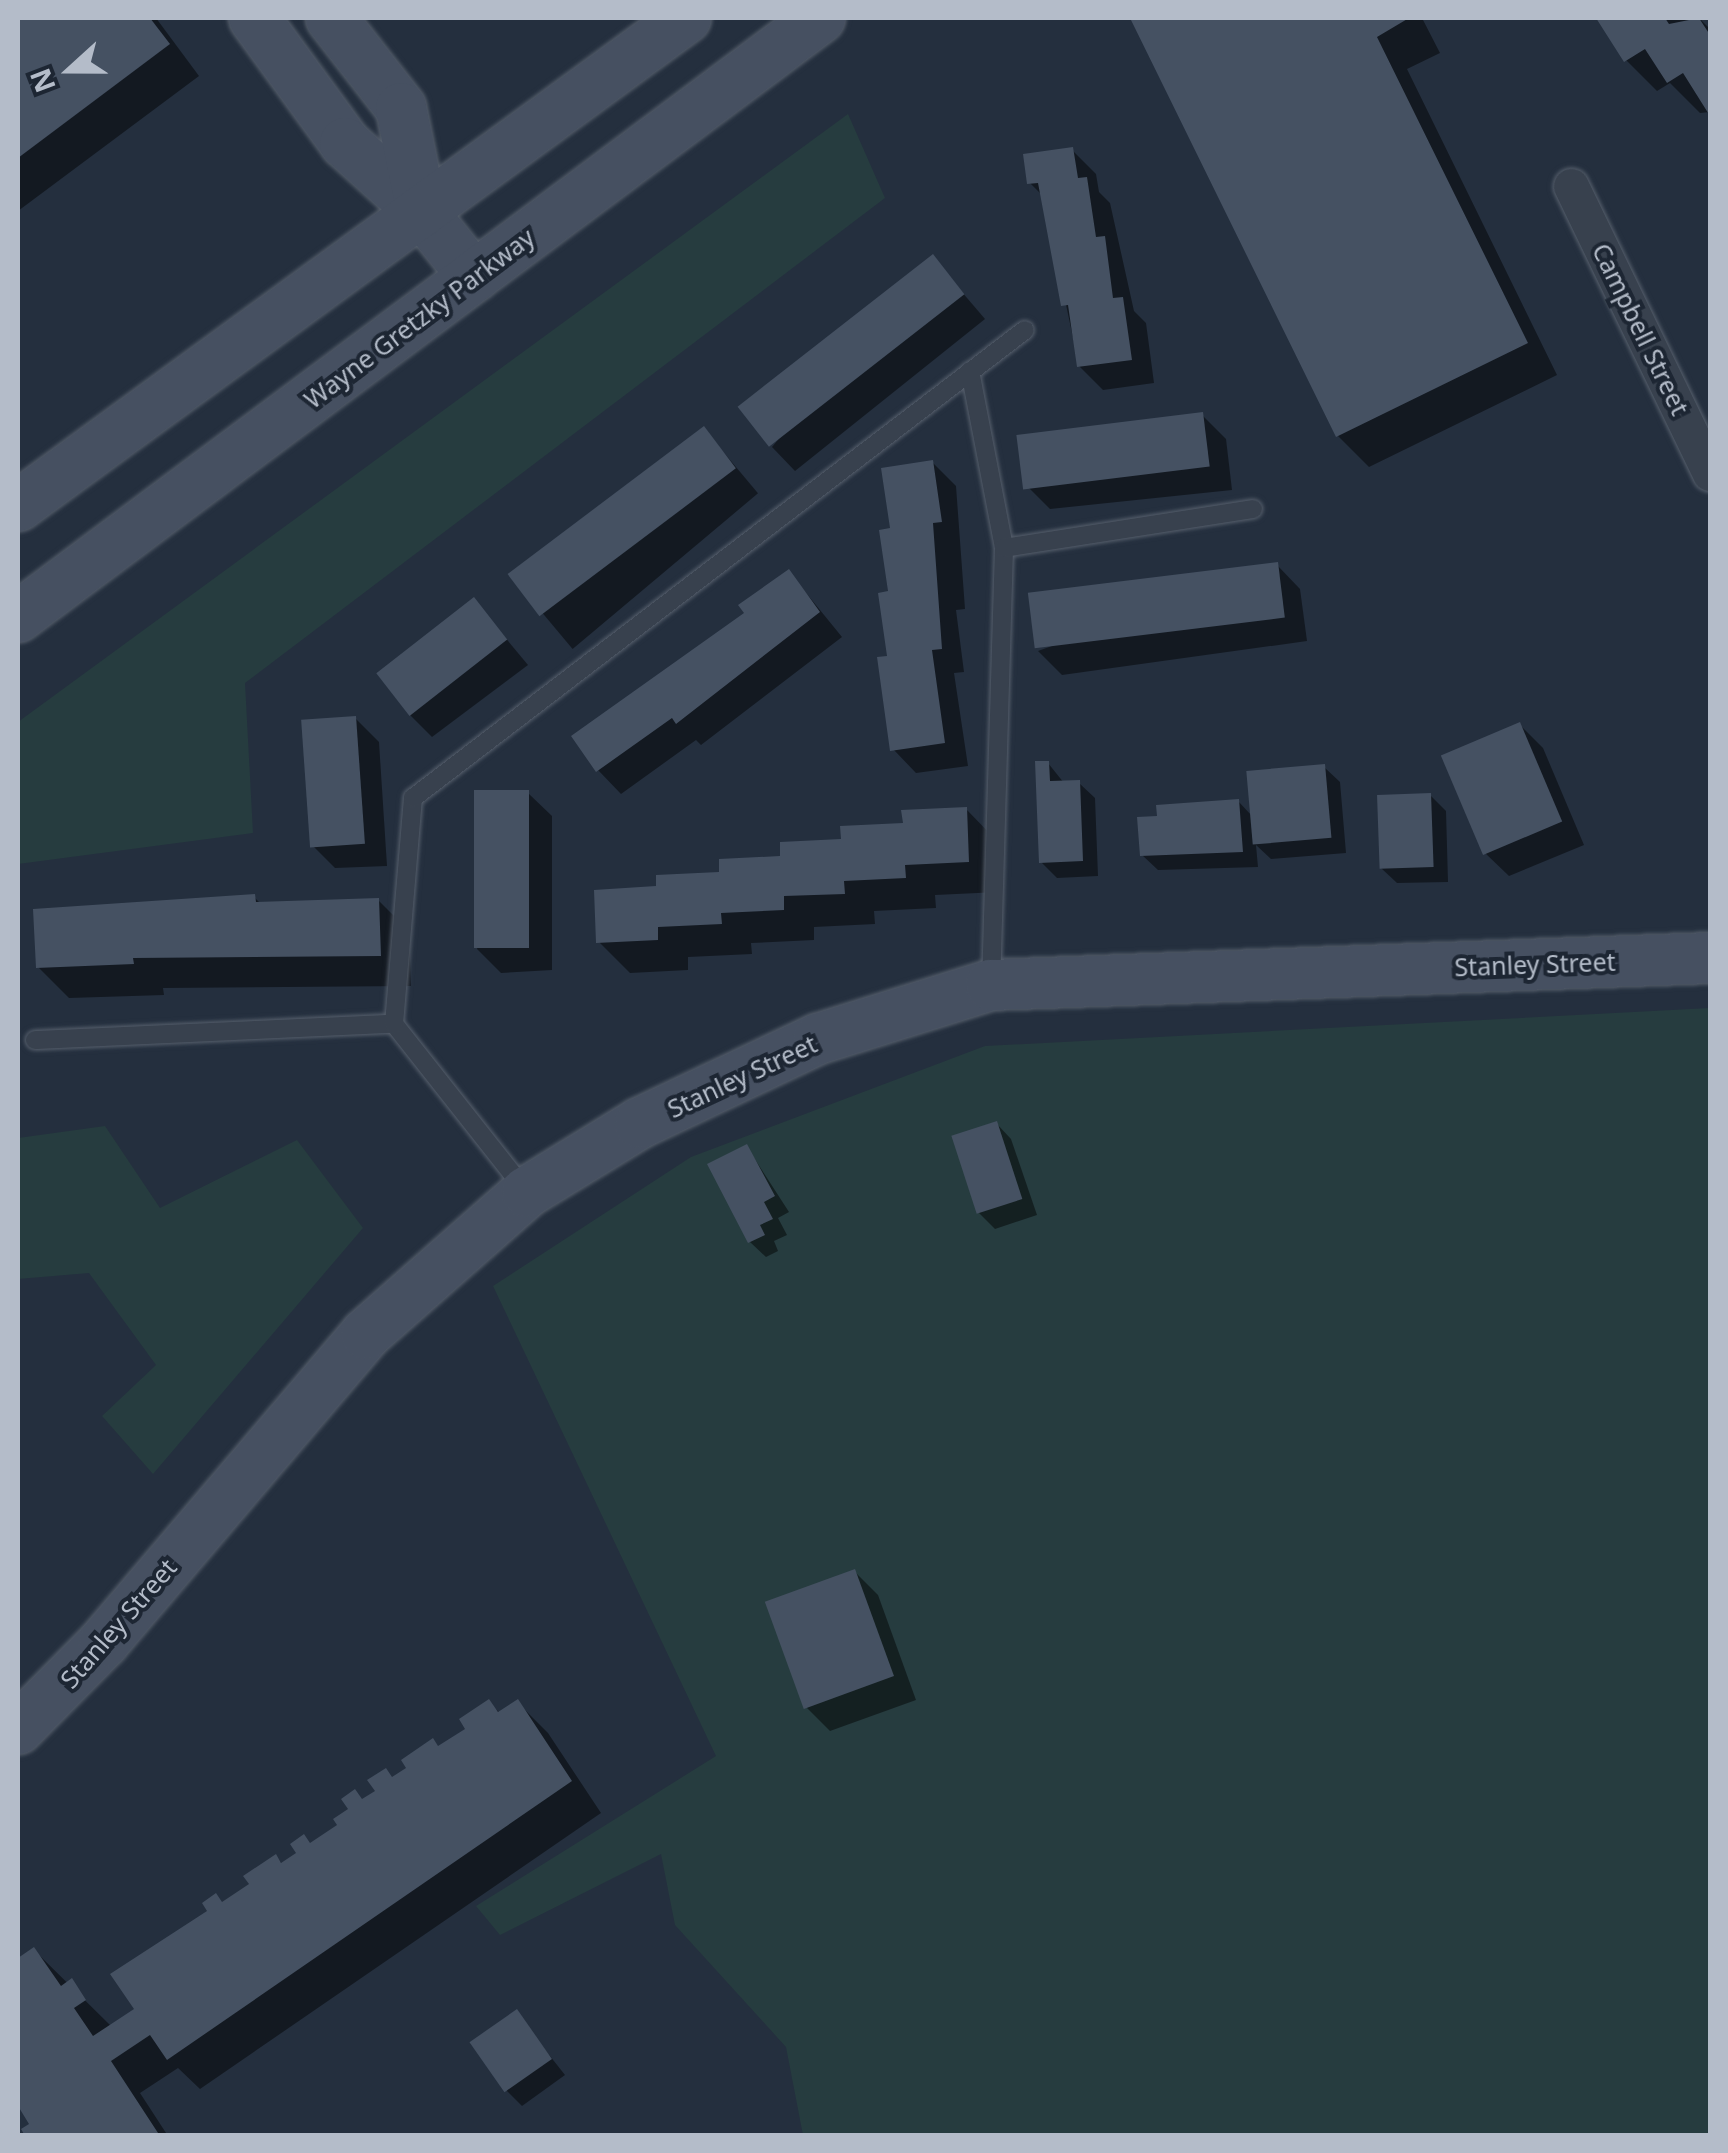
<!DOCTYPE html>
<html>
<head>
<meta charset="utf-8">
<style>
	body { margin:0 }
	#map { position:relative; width:1728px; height:2153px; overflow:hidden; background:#242f3e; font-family:"Noto Sans",sans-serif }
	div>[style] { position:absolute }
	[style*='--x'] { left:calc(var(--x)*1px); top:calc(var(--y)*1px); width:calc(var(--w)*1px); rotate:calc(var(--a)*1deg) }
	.green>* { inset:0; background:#263c3f }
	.shadow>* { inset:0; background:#0007; transform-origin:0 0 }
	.building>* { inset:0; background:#455162; transform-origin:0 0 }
	.roads { filter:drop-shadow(0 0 2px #565f6c) drop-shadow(0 0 2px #565f6c) }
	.lane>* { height:18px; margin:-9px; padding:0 9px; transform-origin:9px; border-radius:9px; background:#38414e }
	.street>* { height:35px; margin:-17.5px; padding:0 17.5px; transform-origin:17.5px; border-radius:17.5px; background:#38414e }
	.secondary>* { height:50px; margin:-25px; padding:0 25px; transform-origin:25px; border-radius:25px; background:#465061 }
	span { translate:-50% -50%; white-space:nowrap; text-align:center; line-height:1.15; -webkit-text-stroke:8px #1d2633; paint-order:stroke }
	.street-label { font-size:25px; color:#b4bcc9 }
	.frame { position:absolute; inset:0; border:20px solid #b4bcc9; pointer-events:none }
	.north { position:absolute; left:20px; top:20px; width:100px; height:100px; -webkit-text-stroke:8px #1d2633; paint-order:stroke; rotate:249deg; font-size:28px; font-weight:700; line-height:40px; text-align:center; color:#b4bcc9 }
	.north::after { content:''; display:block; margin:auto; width:35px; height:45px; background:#b4bcc9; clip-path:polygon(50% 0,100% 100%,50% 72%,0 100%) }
</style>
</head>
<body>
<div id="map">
	<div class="green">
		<i style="clip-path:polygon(848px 114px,885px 198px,245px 683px,253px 833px,18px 864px,18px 722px)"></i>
		<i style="clip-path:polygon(1710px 1008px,1710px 2135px,803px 2135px,786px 2047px,675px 1925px,661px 1854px,500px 1935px,476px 1906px,716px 1756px,493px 1286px,691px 1157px,985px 1046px)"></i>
		<i style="clip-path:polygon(105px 1126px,160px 1208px,297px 1140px,363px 1228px,153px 1474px,102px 1416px,156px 1365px,89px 1273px,18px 1279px,18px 1138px)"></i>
	</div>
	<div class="shadow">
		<i style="clip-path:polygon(18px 18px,156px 18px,199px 76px,18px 211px)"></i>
		<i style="clip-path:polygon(1133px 18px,1422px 18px,1440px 53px,1407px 69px,1557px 375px,1369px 467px,1338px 436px)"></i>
		<i style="clip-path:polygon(1599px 18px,1699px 18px,1710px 29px,1710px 112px,1700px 113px,1670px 83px,1657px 91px,1626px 60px)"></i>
		<i style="clip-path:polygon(1072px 150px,1096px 174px,1099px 192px,1110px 203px,1134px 311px,1146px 323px,1154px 383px,1103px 390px,1079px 366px,1043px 196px,1030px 183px)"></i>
		<i style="clip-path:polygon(932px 257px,985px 319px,795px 471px,772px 447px)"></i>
		<i style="clip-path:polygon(1202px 415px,1226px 439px,1232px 490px,1050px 509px,1026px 485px)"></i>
		<i style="left:704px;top:429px;width:84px;height:242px;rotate:50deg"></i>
		<i style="clip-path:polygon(932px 462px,956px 486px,965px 609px,956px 610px,964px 672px,954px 673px,968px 766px,916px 773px,893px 749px,893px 530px)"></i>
		<i style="clip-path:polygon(1277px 565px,1300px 589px,1307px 641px,1062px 675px,1038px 651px)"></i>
		<i style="clip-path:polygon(789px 572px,842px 637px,701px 745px,696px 740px,621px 794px,598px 770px)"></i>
		<i style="clip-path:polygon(474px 600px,528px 665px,432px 737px,409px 714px)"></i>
		<i style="clip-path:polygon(355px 718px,379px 742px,387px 866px,335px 868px,311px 844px)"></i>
		<i style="clip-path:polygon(1519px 724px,1543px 748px,1584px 845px,1509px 876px,1485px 853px)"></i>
		<i style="clip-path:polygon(1048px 763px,1064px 783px,1079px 783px,1095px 798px,1098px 876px,1057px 878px,1041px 862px)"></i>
		<i style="clip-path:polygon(1324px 767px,1340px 782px,1346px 853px,1271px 859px,1256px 845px,1258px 867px,1158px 870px,1142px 855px,1238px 801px,1252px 816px)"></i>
		<i style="clip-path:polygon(528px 793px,552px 816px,552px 970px,501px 973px,477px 949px)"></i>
		<i style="clip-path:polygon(1430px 795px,1446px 811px,1448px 882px,1397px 883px,1381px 868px)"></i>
		<i style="clip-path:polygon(966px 809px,997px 841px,999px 892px,935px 895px,936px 908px,874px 911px,875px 924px,814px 927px,814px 940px,751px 943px,752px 954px,688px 957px,688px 970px,630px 973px,599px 942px,659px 889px)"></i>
		<i style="clip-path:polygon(254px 897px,262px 905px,378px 900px,409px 931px,411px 986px,163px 988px,164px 995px,69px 998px,38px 967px)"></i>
		<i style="clip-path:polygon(996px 1123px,1011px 1139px,1037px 1215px,995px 1229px,979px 1213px)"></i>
		<i style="clip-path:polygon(747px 1147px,789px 1212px,778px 1218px,787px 1235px,774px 1241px,778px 1251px,766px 1257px,750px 1242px)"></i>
		<i style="clip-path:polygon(855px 1572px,878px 1595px,916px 1700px,830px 1731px,807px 1708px)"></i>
		<i style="clip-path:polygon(517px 1702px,548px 1733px,601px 1813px,200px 2089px,178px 2068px,140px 2093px,168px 2136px,28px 2136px,33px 2124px,18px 2102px,18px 1961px,34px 1950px,112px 2027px,137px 2010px,223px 1904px,252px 1885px,276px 1857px,283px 1865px,340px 1826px,363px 1801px,468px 1729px,489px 1703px,500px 1713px)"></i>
		<i style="clip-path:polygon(516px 2013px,565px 2075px,522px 2106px,507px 2091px)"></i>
	</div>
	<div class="building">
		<i style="clip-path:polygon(18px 18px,150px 18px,170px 44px,18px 158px)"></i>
		<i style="clip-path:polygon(1130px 18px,1409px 18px,1377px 37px,1528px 343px,1336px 437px)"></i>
		<i style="clip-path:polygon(1596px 18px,1665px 18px,1669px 24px,1699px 18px,1710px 35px,1710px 116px,1683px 73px,1667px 83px,1645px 49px,1624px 62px)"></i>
		<i style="clip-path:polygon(1073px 147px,1078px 178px,1087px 177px,1096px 237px,1105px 236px,1113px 298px,1123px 297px,1132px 360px,1077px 367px,1068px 305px,1061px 306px,1038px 183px,1027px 184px,1023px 154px)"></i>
		<i style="left:933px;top:254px;width:51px;height:248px;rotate:52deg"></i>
		<i style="left:1203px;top:412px;width:55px;height:188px;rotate:83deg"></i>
		<i style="left:704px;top:426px;width:53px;height:246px;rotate:53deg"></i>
		<i style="clip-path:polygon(933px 460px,942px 522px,933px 523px,942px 649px,932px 650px,945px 743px,890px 751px,877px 657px,887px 656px,878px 593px,888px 591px,879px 530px,890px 528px,881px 468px)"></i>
		<i style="left:1278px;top:562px;width:56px;height:252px;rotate:83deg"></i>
		<i style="clip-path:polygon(789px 569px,820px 612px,676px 724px,672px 718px,596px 772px,571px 736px,744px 613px,738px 605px)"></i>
		<i style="left:474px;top:597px;width:54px;height:124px;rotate:52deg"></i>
		<i style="left:356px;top:716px;width:128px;height:55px;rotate:86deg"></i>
		<i style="left:1520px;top:722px;width:108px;height:86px;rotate:67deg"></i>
		<i style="clip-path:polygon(1035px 761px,1049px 761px,1050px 781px,1080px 780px,1083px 861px,1039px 863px)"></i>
		<i style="left:1325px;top:764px;width:74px;height:79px;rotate:85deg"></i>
		<i style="left:529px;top:790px;width:158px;height:55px;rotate:90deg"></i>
		<i style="left:1431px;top:793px;width:74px;height:54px;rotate:88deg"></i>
		<i style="clip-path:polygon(1239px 799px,1243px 852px,1140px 856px,1137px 817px,1157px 816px,1156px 805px)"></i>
		<i style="clip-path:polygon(967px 807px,969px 862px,905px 865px,906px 878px,844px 881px,845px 894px,784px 896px,784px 910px,721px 913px,722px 924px,658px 927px,658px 940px,596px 943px,594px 890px,656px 886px,656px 875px,719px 872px,719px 859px,780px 856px,780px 842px,841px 839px,840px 826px,903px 823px,901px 810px)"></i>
		<i style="clip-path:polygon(255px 894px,256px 902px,379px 898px,381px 956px,133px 958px,134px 964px,36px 968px,33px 909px)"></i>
		<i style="left:997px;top:1121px;width:82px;height:48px;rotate:72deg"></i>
		<i style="clip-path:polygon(747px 1144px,775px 1196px,764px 1202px,773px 1219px,760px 1225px,765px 1235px,748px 1243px,707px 1164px)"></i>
		<i style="left:855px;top:1569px;width:114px;height:96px;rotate:70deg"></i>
		<i style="clip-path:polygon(489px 1699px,498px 1712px,518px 1699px,572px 1781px,167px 2060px,150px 2035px,111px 2061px,160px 2136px,25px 2136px,21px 2129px,29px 2124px,18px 2106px,18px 1958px,34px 1947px,61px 1986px,72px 1978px,86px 2000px,74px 2008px,93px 2036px,134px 2009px,110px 1974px,207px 1911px,202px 1903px,216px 1893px,222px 1902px,249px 1884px,243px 1876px,276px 1854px,281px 1863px,296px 1853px,290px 1844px,304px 1834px,310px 1843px,337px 1825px,333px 1819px,348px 1809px,341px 1799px,355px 1789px,362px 1799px,375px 1791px,367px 1780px,386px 1768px,392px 1777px,406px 1768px,401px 1760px,433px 1738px,438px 1746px,465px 1729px,459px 1719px)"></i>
		<i style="left:517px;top:2009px;width:61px;height:58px;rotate:55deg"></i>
	</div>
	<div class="roads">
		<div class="lane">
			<i style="--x:970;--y:371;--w:180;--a:79.1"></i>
			<i style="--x:1004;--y:548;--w:435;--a:91.7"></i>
			<i style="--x:1004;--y:548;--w:252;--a:-8.9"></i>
			<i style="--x:35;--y:1040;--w:359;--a:-2.6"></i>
			<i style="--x:526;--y:1191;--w:213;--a:-128.3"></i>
			<i style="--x:394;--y:1024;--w:227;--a:-85.2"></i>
			<i style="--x:413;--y:798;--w:770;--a:-37.41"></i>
		</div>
		<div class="street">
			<i style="--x:1571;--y:186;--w:319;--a:64.2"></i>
		</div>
		<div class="secondary">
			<i style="--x:254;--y:18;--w:155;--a:53.9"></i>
			<i style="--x:345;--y:143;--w:103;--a:41.9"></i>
			<i style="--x:422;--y:212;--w:83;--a:51.3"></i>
			<i style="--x:331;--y:18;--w:114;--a:52.1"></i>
			<i style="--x:401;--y:108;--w:106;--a:78.6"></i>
			<i style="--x:18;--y:506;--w:827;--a:-36.15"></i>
			<i style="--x:18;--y:617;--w:1001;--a:-36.76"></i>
			<i style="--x:18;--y:1729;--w:122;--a:-45.3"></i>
			<i style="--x:104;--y:1642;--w:404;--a:-49.6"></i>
			<i style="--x:366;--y:1334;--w:215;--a:-41.4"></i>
			<i style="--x:527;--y:1192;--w:132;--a:-31.4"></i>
			<i style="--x:640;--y:1123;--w:197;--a:-25.3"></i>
			<i style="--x:818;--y:1039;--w:181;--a:-17.3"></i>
			<i style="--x:991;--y:985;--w:720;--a:-2.15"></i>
		</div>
	</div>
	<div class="street-label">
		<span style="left:419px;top:318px;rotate:-37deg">Wayne Gretzky Parkway</span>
		<span style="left:1641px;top:329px;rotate:64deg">Campbell Street</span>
		<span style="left:1535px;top:964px;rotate:-2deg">Stanley Street</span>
		<span style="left:742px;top:1076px;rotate:-25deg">Stanley Street</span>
		<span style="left:118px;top:1623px;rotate:-49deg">Stanley Street</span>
	</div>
	<div class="frame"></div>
	<div class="north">N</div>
</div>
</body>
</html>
